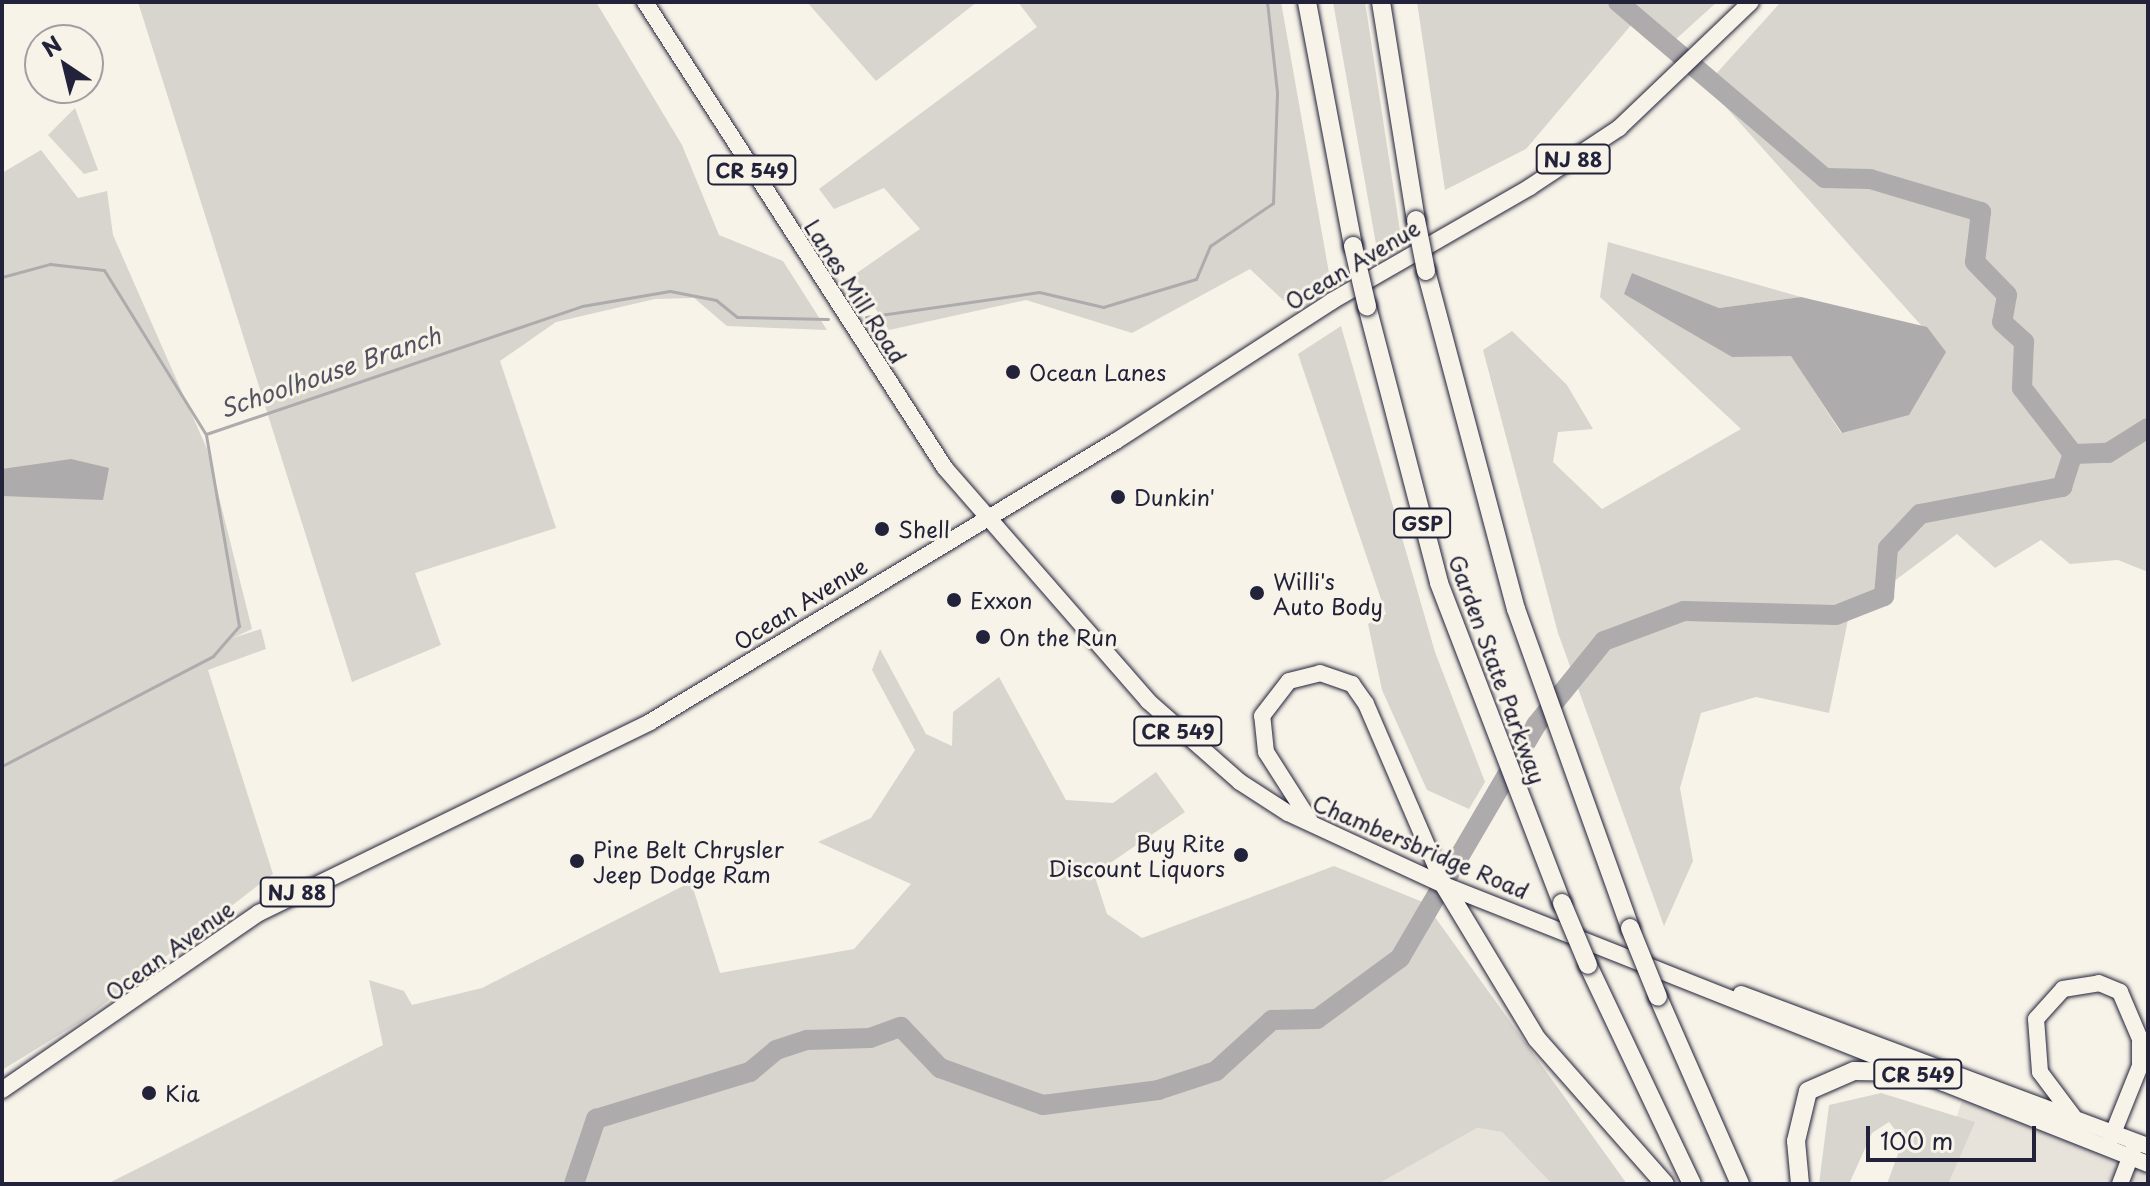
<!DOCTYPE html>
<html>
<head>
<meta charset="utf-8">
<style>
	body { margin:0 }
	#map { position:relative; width:2150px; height:1186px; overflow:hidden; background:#f7f3e8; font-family:"Playpen Sans",sans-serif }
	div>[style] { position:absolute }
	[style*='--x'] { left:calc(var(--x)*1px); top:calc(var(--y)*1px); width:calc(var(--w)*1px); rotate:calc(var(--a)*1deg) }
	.built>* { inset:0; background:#e7e3db }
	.green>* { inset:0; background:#d8d5cf }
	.water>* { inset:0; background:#aeabad }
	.stream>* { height:3px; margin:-1.5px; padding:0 1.5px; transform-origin:1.5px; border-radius:1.5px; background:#aeabad }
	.river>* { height:20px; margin:-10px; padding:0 10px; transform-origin:10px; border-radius:10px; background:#aeabad }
	.roads { filter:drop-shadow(0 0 2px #22223b) drop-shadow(0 0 2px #22223b) }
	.major>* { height:16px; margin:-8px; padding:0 8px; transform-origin:8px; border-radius:8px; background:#f7f3e8 }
	.highway>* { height:18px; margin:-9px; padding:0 9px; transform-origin:9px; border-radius:9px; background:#f7f3e8 }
	.bridges { filter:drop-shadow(0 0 2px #22223b) drop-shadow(0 0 2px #22223b) }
	.highway-bridge>* { height:18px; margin:-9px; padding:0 9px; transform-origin:9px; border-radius:9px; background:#f7f3e8 }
	.dots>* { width:22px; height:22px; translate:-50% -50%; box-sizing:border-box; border:4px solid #f7f3e8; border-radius:50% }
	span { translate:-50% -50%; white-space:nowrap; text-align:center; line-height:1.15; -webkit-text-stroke:6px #f7f3e8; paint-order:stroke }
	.shield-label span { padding:2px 6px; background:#f7f3e8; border:2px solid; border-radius:6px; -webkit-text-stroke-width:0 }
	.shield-label { font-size:20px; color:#22223b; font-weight:700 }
	.street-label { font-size:22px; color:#22223b }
	.poi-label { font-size:22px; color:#22223b }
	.left { translate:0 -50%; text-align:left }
	.right { translate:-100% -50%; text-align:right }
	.water-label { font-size:24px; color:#535263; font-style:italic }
	.frame { position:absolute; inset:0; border:4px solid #22223b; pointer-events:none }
	.north { position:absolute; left:24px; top:24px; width:80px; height:80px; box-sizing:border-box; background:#f7f3e8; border:2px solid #a29fa3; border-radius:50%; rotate:325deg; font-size:22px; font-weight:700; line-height:32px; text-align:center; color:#22223b }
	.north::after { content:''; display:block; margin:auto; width:28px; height:36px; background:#22223b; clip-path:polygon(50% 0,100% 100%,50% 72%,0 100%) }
	.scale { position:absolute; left:1866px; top:1126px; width:170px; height:36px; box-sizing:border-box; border:4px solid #22223b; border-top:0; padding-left:10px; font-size:24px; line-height:28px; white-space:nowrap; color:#22223b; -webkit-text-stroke:6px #f7f3e8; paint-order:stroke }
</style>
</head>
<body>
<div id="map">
	<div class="built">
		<i style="clip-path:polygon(1965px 1092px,2148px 1164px,2148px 1184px,1934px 1184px)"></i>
		<i style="clip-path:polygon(1477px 1128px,1502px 1132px,1552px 1184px,1378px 1184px)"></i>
	</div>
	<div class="green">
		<i style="clip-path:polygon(138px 2px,596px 2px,682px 145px,719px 235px,783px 261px,827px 330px,727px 326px,694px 298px,655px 299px,556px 322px,500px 361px,556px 528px,415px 573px,441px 645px,352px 682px)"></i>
		<i style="clip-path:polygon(807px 2px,977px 2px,876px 81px)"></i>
		<i style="clip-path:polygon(1018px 2px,1281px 2px,1329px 273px,1284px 301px,1250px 269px,1132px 333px,1026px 300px,889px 330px,854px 275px,920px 229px,884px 188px,834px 209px,819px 189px,1037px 27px)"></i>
		<i style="clip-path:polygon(1333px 2px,1365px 2px,1400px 231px,1376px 244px)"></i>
		<i style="clip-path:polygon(1417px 2px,1717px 2px,1665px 49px,1632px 24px,1526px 149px,1445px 190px)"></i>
		<i style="clip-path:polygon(1781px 2px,2148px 2px,2148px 572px,2118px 560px,2070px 564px,2041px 540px,1995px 568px,1957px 534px,1849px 615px,1829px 713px,1756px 697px,1701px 713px,1680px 788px,1693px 861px,1664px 926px,1558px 633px,1483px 350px,1512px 331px,1567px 385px,1593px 429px,1558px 432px,1553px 462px,1602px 509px,1741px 429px,1600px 297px,1608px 242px,1801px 297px,1719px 308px,1632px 273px,1732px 357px,1791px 355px,1841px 433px,1945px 352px,1706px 85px)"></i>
		<i style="clip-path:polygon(75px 108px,98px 170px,84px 174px,48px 135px)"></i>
		<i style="clip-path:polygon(41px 150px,78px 198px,107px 191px,113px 235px,207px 449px,252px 629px,233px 638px,261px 629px,266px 649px,208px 670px,273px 874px,82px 1021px,2px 1070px,2px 173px)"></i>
		<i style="clip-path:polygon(1341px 326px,1435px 652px,1485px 782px,1469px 809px,1427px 790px,1382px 690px,1368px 624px,1386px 614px,1298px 354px)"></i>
		<i style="clip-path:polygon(880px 649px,926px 734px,952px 746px,953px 712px,999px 677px,1066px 800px,1113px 803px,1156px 772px,1185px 812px,1094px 874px,1107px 914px,1142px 938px,1334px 866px,1435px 907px,1432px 913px,1627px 1184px,1552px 1184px,1502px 1132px,1477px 1128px,1378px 1184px,107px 1184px,383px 1045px,369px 980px,404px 991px,412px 1005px,482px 988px,691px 882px,720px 973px,854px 949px,911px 884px,818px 842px,871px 818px,915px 750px,872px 670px)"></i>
		<i style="clip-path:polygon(1881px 1093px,1975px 1122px,1948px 1184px,1887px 1184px,1903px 1140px,1889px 1122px,1872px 1133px,1849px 1184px,1819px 1184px,1829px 1105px)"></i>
	</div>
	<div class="water">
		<i style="clip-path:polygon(1632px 273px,1719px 308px,1801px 297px,1927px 327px,1946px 352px,1909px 415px,1842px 433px,1791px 356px,1732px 357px,1624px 294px)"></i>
		<i style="clip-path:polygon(71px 459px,109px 468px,103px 500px,2px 496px,2px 469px)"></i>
	</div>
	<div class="stream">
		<i style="--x:2;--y:277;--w:50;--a:-15.2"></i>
		<i style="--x:50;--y:264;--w:54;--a:6.3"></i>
		<i style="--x:104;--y:270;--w:192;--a:58.2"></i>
		<i style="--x:866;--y:317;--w:175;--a:-8.2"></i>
		<i style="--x:1039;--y:292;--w:66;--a:13.2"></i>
		<i style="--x:1103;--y:307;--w:97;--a:-16.8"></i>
		<i style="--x:1196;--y:279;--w:36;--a:-67"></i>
		<i style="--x:1210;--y:246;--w:76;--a:-34.3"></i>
		<i style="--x:1273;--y:203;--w:111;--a:-87.9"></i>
		<i style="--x:1277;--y:92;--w:91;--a:-96.3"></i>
		<i style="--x:2;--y:766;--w:238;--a:-27.5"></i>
		<i style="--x:213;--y:656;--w:40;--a:-49"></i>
		<i style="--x:239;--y:626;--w:195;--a:-99.8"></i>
		<i style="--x:206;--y:434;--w:397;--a:-18.8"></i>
		<i style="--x:582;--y:306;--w:89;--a:-9.7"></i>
		<i style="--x:670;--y:291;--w:47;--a:11.1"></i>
		<i style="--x:716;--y:300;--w:27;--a:39"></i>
		<i style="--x:737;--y:317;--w:91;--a:1.3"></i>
	</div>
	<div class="river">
		<i style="--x:1618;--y:2;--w:272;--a:40.4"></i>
		<i style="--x:1825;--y:178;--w:45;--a:1.3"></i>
		<i style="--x:1870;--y:179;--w:116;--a:16.6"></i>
		<i style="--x:1981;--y:212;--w:50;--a:96.8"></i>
		<i style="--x:1975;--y:262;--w:46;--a:45.9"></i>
		<i style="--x:2007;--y:295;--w:27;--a:100"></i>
		<i style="--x:2002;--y:322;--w:30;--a:42"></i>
		<i style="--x:2024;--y:342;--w:46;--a:92.5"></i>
		<i style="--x:2022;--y:388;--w:83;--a:52.3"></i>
		<i style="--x:2073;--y:454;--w:35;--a:-2"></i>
		<i style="--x:2108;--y:453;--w:47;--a:-32"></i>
		<i style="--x:574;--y:1184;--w:69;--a:-71.3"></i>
		<i style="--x:596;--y:1119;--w:161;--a:-17"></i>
		<i style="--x:750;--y:1072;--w:34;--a:-40"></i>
		<i style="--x:776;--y:1050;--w:33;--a:-18"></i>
		<i style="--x:807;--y:1040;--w:63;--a:-1.8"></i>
		<i style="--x:870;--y:1038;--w:33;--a:-20"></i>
		<i style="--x:901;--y:1027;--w:57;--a:46.4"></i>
		<i style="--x:940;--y:1068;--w:109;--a:19.8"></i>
		<i style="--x:1043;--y:1105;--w:116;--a:-7.4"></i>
		<i style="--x:1158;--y:1090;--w:61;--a:-18.1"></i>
		<i style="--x:1216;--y:1071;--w:76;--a:-42.3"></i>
		<i style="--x:1272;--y:1020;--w:45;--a:-1.3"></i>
		<i style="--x:1317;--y:1019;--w:103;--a:-36.3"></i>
		<i style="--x:1400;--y:958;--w:270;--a:-59.7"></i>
		<i style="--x:1536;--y:725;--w:108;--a:-51"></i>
		<i style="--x:1604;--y:641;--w:85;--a:-20.6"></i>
		<i style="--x:1684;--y:611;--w:152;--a:1.5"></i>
		<i style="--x:1836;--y:615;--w:52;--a:-21.6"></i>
		<i style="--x:1884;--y:596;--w:48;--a:-85.2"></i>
		<i style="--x:1888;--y:548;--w:47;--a:-46.7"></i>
		<i style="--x:1920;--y:514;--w:145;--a:-10.8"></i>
		<i style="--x:2062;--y:487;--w:35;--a:-72"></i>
	</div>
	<div class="roads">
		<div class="major">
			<i style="--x:645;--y:2;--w:554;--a:57.23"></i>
			<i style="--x:945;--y:468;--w:309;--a:48.9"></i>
			<i style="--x:1148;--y:701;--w:123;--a:41.4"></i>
			<i style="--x:1240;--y:782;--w:57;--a:32.9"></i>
			<i style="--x:1288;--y:813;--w:172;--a:24.8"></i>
			<i style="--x:1444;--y:885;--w:757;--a:21.62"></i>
			<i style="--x:1310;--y:821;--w:82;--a:-122.5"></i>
			<i style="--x:1266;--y:752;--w:36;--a:-96"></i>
			<i style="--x:1262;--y:716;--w:44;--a:-52.4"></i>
			<i style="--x:1289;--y:681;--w:32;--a:-14"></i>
			<i style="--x:1320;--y:673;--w:34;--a:19"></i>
			<i style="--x:1352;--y:684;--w:24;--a:55"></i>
			<i style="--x:1366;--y:704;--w:197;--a:66.7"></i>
			<i style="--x:1741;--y:994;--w:434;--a:20.5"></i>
			<i style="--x:2;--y:1090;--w:312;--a:-34.6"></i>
			<i style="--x:259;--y:913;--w:435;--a:-26"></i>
			<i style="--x:650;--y:722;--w:544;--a:-31.09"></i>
			<i style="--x:1116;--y:441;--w:257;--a:-32.9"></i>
			<i style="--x:1332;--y:301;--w:228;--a:-29.9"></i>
			<i style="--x:1530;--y:187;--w:107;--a:-33.5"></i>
			<i style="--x:1619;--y:128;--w:182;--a:-43.7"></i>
			<i style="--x:2073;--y:1116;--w:55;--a:-126.9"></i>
			<i style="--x:2040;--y:1072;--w:53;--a:-94.3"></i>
			<i style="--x:2036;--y:1019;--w:40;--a:-48"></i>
			<i style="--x:2063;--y:989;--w:36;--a:-9"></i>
			<i style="--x:2099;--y:983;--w:23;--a:23"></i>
			<i style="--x:2120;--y:992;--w:51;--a:66.9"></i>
			<i style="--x:2140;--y:1039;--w:27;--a:90"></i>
			<i style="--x:2140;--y:1066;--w:83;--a:111.9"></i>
			<i style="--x:2120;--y:1184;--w:39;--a:-69"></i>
		</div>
		<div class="highway">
			<i style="--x:1307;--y:2;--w:248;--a:79.3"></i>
			<i style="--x:1381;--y:2;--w:221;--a:80.9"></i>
			<i style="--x:1426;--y:271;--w:350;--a:75.1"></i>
			<i style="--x:1516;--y:609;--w:339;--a:70.3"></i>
			<i style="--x:1367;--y:306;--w:286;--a:75.4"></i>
			<i style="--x:1439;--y:583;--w:343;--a:69"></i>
			<i style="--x:1444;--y:885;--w:180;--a:58.9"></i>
			<i style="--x:1537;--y:1039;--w:193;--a:48.6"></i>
			<i style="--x:1588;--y:965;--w:242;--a:64.6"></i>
			<i style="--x:1658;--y:997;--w:204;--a:66.3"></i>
			<i style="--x:1800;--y:1184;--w:43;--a:-95.3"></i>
			<i style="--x:1796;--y:1141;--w:51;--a:-76.5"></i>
			<i style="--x:1808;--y:1091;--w:50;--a:-23.5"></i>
			<i style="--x:1854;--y:1071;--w:59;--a:1"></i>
		</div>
	</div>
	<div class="bridges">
		<div class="highway-bridge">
			<i style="--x:1416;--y:220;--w:52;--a:78.9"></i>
			<i style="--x:1353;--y:246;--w:62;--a:76.9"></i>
			<i style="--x:1562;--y:903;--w:67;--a:67.2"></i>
			<i style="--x:1630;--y:928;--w:74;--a:67.9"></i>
		</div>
	</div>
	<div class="dots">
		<i style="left:1013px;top:372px;background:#22223b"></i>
		<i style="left:1118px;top:497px;background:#22223b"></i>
		<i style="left:882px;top:529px;background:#22223b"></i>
		<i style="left:1257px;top:593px;background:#22223b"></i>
		<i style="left:954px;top:600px;background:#22223b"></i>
		<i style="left:983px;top:637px;background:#22223b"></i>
		<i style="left:1241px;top:855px;background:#22223b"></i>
		<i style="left:577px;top:861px;background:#22223b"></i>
		<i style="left:149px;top:1093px;background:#22223b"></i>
	</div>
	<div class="shield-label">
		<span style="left:1573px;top:159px">NJ 88</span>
		<span style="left:752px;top:170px">CR 549</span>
		<span style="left:1422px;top:523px">GSP</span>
		<span style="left:1178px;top:731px">CR 549</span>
		<span style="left:297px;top:892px">NJ 88</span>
		<span style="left:1918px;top:1074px">CR 549</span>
	</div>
	<div class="street-label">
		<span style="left:1352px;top:264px;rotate:-31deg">Ocean Avenue</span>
		<span style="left:856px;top:291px;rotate:57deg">Lanes Mill Road</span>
		<span style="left:800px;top:603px;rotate:-32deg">Ocean Avenue</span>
		<span style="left:1498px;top:669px;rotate:70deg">Garden State Parkway</span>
		<span style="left:1421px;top:846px;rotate:23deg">Chambersbridge Road</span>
		<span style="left:169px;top:950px;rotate:-36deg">Ocean Avenue</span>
	</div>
	<div class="poi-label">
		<span class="left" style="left:1029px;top:372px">Ocean Lanes</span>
		<span class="left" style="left:1134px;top:497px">Dunkin'</span>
		<span class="left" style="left:898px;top:529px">Shell</span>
		<span class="left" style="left:1273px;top:593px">Willi's<br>Auto Body</span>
		<span class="left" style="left:970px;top:600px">Exxon</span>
		<span class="left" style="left:999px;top:637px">On the Run</span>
		<span class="right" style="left:1225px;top:855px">Buy Rite<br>Discount Liquors</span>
		<span class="left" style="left:593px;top:861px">Pine Belt Chrysler<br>Jeep Dodge Ram</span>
		<span class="left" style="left:165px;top:1093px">Kia</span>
	</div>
	<div class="water-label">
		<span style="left:330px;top:372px;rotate:-19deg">Schoolhouse Branch</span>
	</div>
	<div class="frame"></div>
	<div class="north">N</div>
	<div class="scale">100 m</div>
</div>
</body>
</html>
